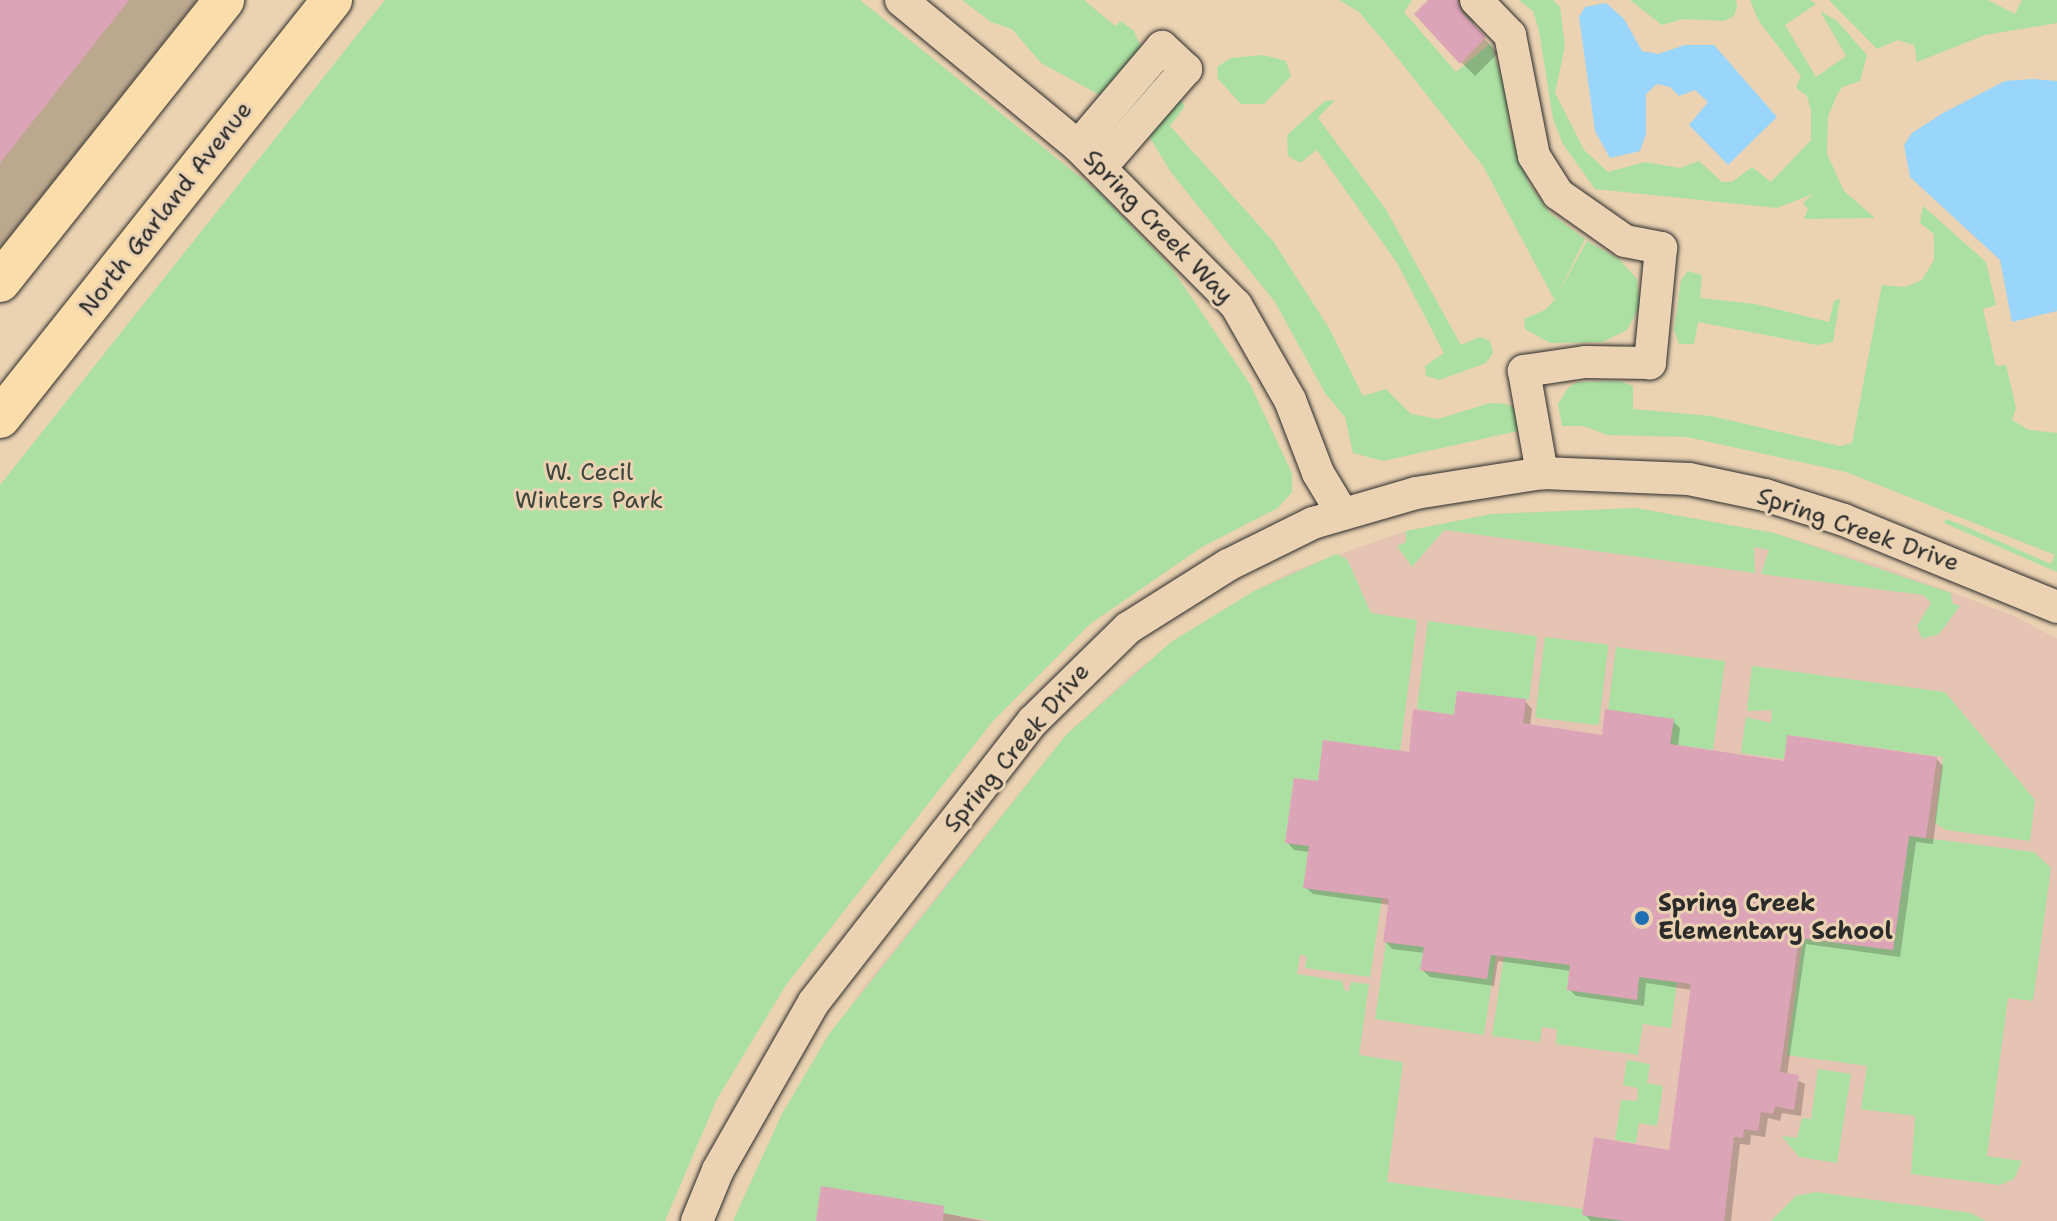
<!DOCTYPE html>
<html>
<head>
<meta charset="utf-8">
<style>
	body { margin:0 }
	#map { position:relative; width:2057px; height:1221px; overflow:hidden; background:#ead2b2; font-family:"Shantell Sans",sans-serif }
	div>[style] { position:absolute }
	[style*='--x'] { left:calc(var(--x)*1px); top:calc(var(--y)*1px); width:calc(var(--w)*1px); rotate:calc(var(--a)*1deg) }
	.built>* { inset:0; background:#e6c4b4 }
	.green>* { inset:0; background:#ace0a2; transform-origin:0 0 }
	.water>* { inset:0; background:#9ad5fb }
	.shadow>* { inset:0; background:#0003 }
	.building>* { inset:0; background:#dca4b7 }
	.roads { filter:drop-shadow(0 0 2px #2b2b2b) drop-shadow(0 0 2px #2b2b2b) }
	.minor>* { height:32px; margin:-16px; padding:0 16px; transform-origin:16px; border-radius:16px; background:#ead2b2 }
	.major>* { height:40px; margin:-20px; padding:0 20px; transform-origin:20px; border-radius:20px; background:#fbddab }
	.dots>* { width:22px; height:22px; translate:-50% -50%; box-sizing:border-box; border:4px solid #ead2b2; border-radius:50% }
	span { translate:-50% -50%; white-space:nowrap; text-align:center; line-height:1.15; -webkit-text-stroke:6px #ead2b2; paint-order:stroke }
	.street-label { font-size:24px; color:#2b2b2b }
	.park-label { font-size:24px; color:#3e463d }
	.poi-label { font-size:24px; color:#2b2b2b; font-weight:700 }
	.left { translate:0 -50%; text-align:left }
</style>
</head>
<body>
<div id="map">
	<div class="built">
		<i style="clip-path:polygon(1636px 508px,1774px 533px,1882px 566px,2017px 617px,2057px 639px,2057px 1221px,733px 1221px,782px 1114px,863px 987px,1066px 735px,1137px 669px,1254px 591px,1295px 570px,1406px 531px,1491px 514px)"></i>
	</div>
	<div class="green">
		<i style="clip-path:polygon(385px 0,860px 0,1100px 193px,1171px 267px,1250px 384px,1292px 473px,1292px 492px,1278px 508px,1202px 547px,1090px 624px,993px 721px,786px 985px,717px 1099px,665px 1221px,0 1221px,0 485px)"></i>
		<i style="clip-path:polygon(962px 0,1084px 0,1115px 26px,1121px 21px,1134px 31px,1142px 49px,1107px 99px,1041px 63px,1012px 29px,991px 22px)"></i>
		<i style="clip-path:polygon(1339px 0,1412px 0,1404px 12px,1456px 72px,1491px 43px,1508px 100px,1509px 129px,1529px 184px,1550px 213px,1585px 239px,1556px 297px,1587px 241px,1619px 259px,1637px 279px,1640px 306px,1627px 330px,1603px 342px,1550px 343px,1525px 329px,1524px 319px,1545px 310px,1556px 298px,1554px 299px,1483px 166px,1388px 46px,1359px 12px)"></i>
		<i style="clip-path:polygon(1519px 0,1553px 0,1560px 7px,1565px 46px,1555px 93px,1584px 150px,1608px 172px,1645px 162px,1680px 168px,1699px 161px,1722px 182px,1732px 182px,1752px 167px,1771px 182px,1811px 140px,1811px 111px,1807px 96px,1796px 88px,1801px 76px,1758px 20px,1750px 0,1810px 0,1816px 4px,1785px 25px,1816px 77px,1846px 56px,1820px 11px,1837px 21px,1867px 55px,1860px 81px,1842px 87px,1836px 97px,1828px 117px,1827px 154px,1844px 191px,1875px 218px,1804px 219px,1808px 209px,1803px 203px,1813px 194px,1777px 208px,1595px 189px,1563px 144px,1553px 119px,1539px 31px,1533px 11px)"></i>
		<i style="clip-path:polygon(1630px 0,1736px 0,1737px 7px,1734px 16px,1724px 21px,1683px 19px,1662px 25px)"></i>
		<i style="clip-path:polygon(1829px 0,1988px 0,2015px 14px,2022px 0,2057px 0,2057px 23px,1985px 35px,1917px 62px,1914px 45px,1898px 40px,1877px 49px)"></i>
		<i style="clip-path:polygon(1263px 55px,1286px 61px,1291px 76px,1264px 104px,1241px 104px,1218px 79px,1217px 67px,1231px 58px)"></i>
		<i style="clip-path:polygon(1180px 100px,1185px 106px,1170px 126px,1273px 241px,1329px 328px,1363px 396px,1386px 389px,1411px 414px,1438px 419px,1490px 403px,1506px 404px,1515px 408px,1518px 431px,1383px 461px,1353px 453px,1345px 417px,1325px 393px,1275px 302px,1170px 171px,1146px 131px)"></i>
		<i style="clip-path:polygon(1335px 100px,1318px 118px,1385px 208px,1461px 345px,1480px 337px,1490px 341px,1493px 353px,1486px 363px,1439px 380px,1426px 376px,1425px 366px,1444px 353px,1397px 263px,1317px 150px,1300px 163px,1288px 156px,1287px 135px,1325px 101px)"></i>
		<i style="clip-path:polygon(1923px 206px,1986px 262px,1996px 305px,1983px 309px,1996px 366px,2006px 365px,2016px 408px,2012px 420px,2029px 430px,2057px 433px,2057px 572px,1944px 523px,1946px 519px,1962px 525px,2051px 564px,2055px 555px,1846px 472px,1687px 437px,1607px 435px,1584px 426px,1562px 426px,1558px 404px,1568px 388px,1577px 382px,1620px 381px,1633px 386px,1633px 409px,1711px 416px,1840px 446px,1852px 443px,1882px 285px,1905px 287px,1922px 280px,1934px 260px,1934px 234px,1920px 223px)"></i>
		<i style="clip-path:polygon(1688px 271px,1702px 275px,1700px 298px,1755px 304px,1829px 322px,1834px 301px,1840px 299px,1833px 342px,1817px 345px,1698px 322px,1694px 344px,1679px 344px,1674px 330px,1681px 280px)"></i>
		<i style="clip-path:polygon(1636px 508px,1774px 533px,1951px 593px,1952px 603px,1960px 606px,1939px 634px,1922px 639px,1917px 626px,1931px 603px,1923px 595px,1761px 574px,1769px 550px,1754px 547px,1755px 573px,1444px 530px,1412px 567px,1397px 546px,1406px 542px,1406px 531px,1491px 514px)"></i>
		<i style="clip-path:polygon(1336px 554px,1347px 559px,1371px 613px,1417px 620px,1400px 751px,1323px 740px,1318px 781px,1294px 778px,1285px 843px,1309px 846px,1304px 888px,1382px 898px,1370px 977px,1305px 968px,1307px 956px,1300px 955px,1297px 974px,1342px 981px,1345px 991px,1349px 991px,1351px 982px,1369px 984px,1359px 1055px,1403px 1062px,1387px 1182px,1583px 1209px,1583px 1215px,1625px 1221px,991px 1221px,911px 1208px,894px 1221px,821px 1187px,816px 1221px,733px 1221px,782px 1114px,829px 1034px,1066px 735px,1171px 642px,1254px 591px)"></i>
		<i style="clip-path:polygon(1428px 621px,1537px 636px,1529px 700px,1457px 691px,1454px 715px,1417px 709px)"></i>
		<i style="left:1545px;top:637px;width:64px;height:81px;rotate:7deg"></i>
		<i style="clip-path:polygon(1616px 647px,1725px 661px,1713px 750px,1671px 744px,1673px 720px,1608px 710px)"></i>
		<i style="clip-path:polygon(1752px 666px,1945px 692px,2035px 800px,2030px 841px,1946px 830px,1935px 823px,1943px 757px,1788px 735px,1784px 759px,1741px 753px,1746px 717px,1771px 723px,1772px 710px,1747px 711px)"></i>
		<i style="clip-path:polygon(1909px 836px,2034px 852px,2051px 868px,2033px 1001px,2008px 998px,1987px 1156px,2022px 1161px,2014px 1179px,2000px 1185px,1911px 1174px,1915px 1116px,1861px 1109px,1867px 1066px,1787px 1055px,1803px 938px,1893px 950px)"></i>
		<i style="clip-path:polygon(1386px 942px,1424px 947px,1421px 971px,1486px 979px,1491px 955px,1496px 955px,1484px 1035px,1375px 1019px)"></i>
		<i style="clip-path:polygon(1504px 956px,1570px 965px,1567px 990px,1637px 999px,1639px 977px,1677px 982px,1671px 1028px,1643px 1024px,1638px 1055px,1556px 1044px,1557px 1029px,1542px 1027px,1540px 1042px,1492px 1036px)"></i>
		<i style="clip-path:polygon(1627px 1060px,1650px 1064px,1647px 1083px,1663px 1086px,1657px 1126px,1639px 1123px,1636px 1143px,1615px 1140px,1621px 1100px,1637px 1101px,1638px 1088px,1623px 1085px)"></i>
		<i style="clip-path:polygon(1818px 1069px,1851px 1074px,1837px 1163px,1799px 1157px,1782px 1136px,1797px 1138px,1802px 1118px,1811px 1119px)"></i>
		<i style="clip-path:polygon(1816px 1192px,1971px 1213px,1986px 1221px,1771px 1221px,1796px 1196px)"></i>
	</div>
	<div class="water">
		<i style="clip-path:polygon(1606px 3px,1624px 19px,1642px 51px,1658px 54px,1685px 45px,1714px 45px,1777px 117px,1728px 165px,1689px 125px,1708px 102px,1695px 90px,1679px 96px,1670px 87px,1657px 84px,1646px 94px,1646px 134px,1640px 151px,1610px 158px,1595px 131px,1579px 17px,1585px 7px)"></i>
		<i style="clip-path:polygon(2033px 79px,2057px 81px,2057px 311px,2012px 322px,2000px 260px,1910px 177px,1904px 145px,1912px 133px,1943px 113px,2005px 81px)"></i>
	</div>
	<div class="shadow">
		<i style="clip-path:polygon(0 0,197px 0,0 248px)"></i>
		<i style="clip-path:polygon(1431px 0,1459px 0,1471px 13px,1475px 29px,1498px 53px,1475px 76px,1461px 62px)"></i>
		<i style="clip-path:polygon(1525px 701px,1532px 709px,1530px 726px,1604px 737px,1673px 721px,1680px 728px,1678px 747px,1785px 763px,1936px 758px,1943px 766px,1933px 844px,1916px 842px,1900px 957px,1806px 944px,1787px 1075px,1805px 1084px,1801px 1116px,1782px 1113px,1780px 1121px,1768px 1118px,1765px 1137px,1751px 1135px,1750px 1145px,1740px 1144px,1731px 1221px,1591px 1221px,1584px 1214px,1671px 1152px,1692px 990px,1646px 983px,1644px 1006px,1576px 996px,1569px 989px,1572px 971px,1498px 961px,1494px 986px,1430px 977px,1422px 970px,1425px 953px,1392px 949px,1385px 941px,1390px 905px,1313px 894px,1305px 887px,1310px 852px,1294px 850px,1287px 842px,1320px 784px,1410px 754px,1456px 718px)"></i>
		<i style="clip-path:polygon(823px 1189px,983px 1221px,818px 1221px)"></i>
	</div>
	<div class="building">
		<i style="clip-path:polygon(0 0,129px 0,0 163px)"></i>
		<i style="clip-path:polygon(1428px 0,1458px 0,1462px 13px,1486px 37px,1460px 64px,1414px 14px)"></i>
		<i style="clip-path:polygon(1457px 691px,1526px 699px,1523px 723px,1602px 735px,1605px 709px,1674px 719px,1670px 744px,1784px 761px,1787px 735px,1937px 757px,1926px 838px,1909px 836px,1893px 950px,1799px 938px,1780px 1072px,1799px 1075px,1794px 1110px,1775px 1106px,1773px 1114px,1761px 1112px,1758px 1131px,1744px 1129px,1743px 1138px,1734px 1137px,1724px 1221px,1625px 1221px,1582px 1215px,1594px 1137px,1669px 1150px,1691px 984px,1639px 977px,1637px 1000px,1567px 990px,1570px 965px,1491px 955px,1487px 979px,1420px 970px,1424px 947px,1383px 942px,1389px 899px,1303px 888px,1309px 846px,1285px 843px,1294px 778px,1318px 781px,1323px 740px,1409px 752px,1413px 709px,1454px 715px)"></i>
		<i style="clip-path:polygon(821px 1186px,944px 1206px,943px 1221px,816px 1221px)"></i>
	</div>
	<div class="roads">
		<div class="minor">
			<i style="--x:901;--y:0;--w:229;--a:39.5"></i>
			<i style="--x:1078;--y:146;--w:224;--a:45.2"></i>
			<i style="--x:1236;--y:305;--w:109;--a:60.4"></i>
			<i style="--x:1290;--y:400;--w:78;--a:69"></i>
			<i style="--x:1318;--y:473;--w:47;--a:59"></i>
			<i style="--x:1476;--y:0;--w:49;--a:45.8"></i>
			<i style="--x:1510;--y:35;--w:123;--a:78.8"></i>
			<i style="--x:1534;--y:156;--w:45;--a:57.7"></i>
			<i style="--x:1558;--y:194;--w:82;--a:35"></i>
			<i style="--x:1625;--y:241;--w:37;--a:11"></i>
			<i style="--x:1661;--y:248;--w:116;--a:95.5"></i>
			<i style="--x:1650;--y:363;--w:65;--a:-179.1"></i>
			<i style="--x:1585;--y:362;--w:62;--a:171.6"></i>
			<i style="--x:1524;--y:371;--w:104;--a:80"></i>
			<i style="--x:1078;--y:146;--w:130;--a:-49.7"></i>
			<i style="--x:1162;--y:47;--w:33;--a:43"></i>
			<i style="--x:1186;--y:69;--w:130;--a:130.9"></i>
			<i style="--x:697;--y:1221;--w:55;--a:-67.6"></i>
			<i style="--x:718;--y:1170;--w:193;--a:-60.3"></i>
			<i style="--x:814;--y:1002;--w:356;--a:-52.1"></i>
			<i style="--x:1033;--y:721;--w:133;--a:-44.4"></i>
			<i style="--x:1128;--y:628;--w:118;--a:-32.2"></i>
			<i style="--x:1228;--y:565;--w:95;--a:-26.3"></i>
			<i style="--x:1313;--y:523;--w:107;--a:-16.2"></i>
			<i style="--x:1416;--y:493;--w:128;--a:-9"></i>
			<i style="--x:1542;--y:473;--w:147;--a:2.3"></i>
			<i style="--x:1689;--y:479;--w:78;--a:11.9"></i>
			<i style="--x:1765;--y:495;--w:83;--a:17.6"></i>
			<i style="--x:1844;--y:520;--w:230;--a:22.2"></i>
		</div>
		<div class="major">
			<i style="--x:0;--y:282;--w:360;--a:-51.5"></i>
			<i style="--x:0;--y:418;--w:534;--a:-51.54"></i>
		</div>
	</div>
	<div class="dots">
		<i style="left:1642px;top:918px;background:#1f6fb2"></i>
	</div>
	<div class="street-label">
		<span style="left:166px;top:209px;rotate:-52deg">North Garland Avenue</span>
		<span style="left:1158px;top:227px;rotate:46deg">Spring Creek Way</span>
		<span style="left:1858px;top:530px;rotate:19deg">Spring Creek Drive</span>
		<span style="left:1017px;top:748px;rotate:-50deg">Spring Creek Drive</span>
	</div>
	<div class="park-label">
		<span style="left:589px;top:487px">W. Cecil<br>Winters Park</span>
	</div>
	<div class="poi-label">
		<span class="left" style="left:1658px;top:918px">Spring Creek<br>Elementary School</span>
	</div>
</div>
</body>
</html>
